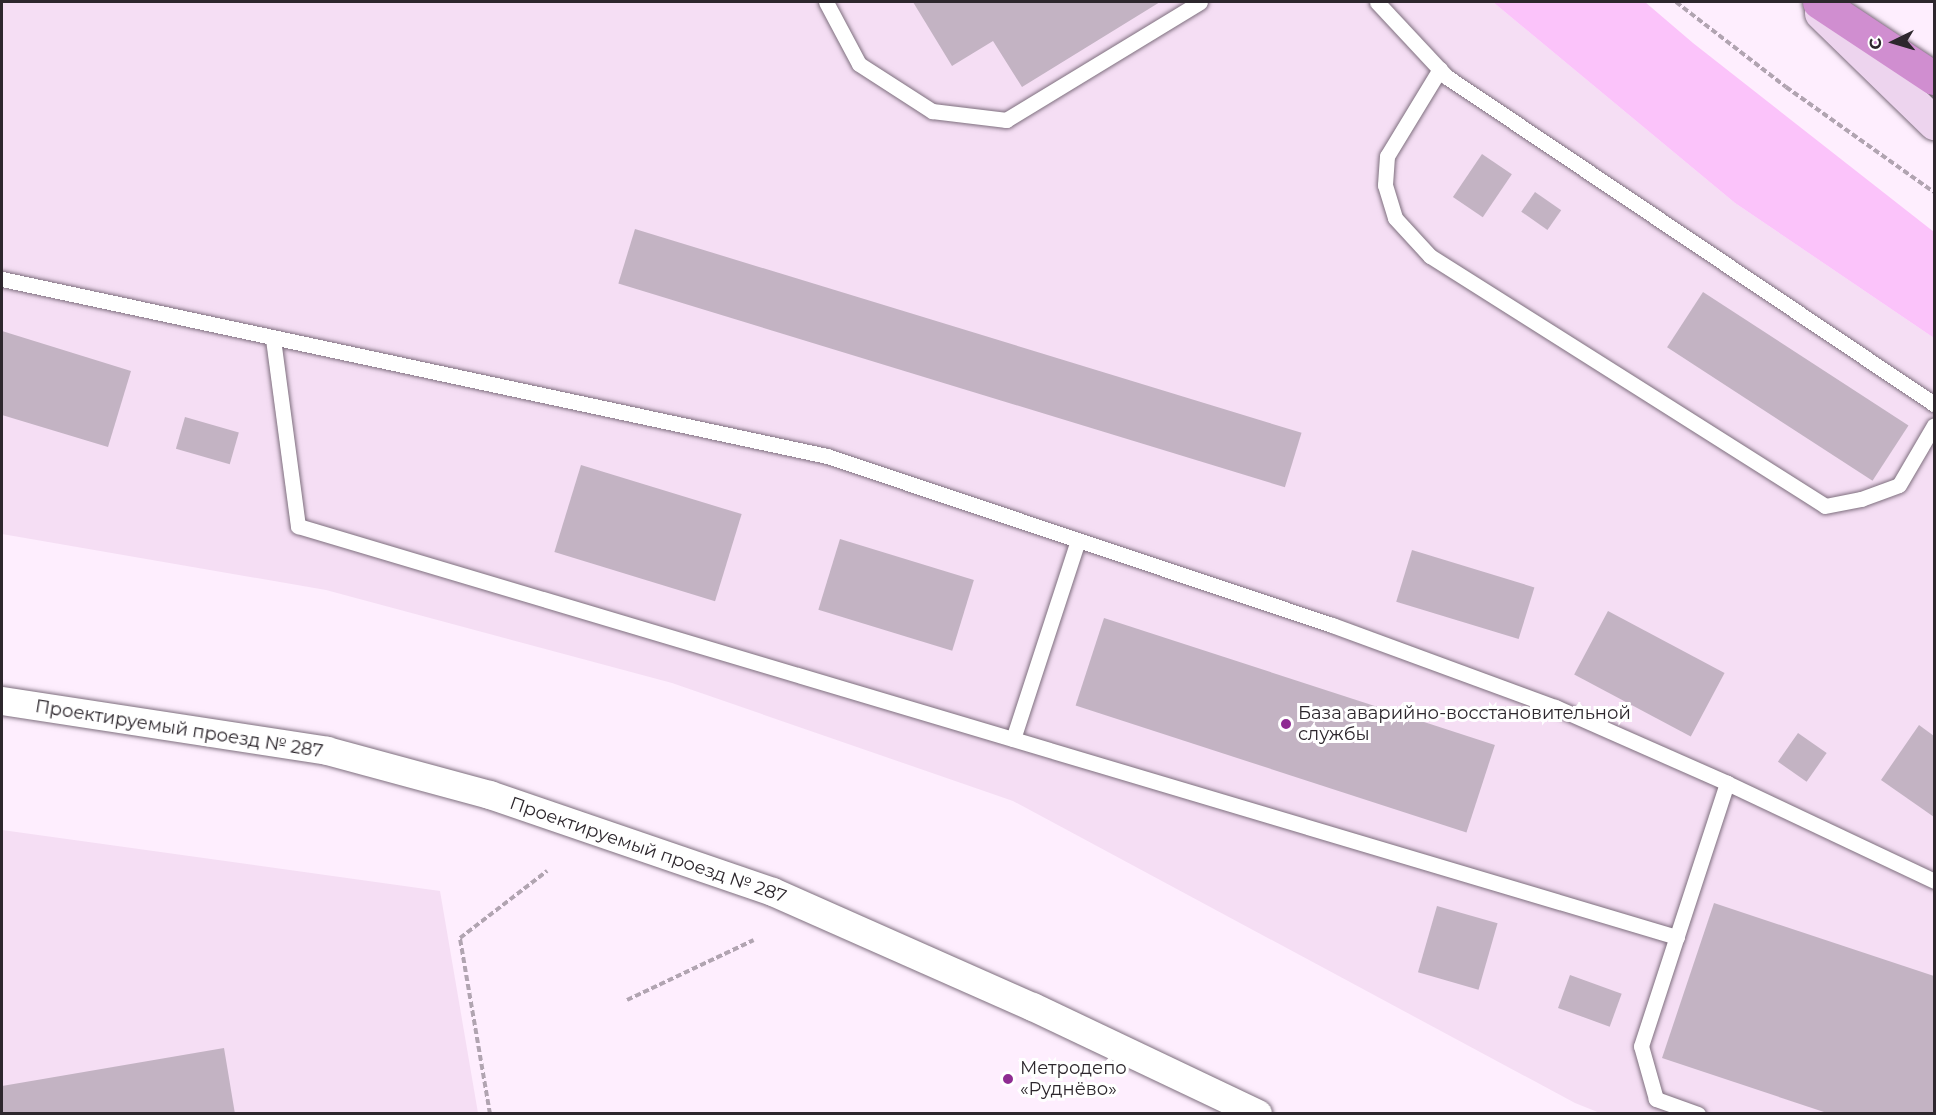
<!DOCTYPE html>
<html>
<head>
<meta charset="utf-8">
<style>
	body { margin:0 }
	#map { position:relative; width:1936px; height:1115px; overflow:hidden; background:#feeefe; font-family:Montserrat,sans-serif }
	div>[style] { position:absolute }
	[style*='--x'] { left:calc(var(--x)*1px); top:calc(var(--y)*1px); width:calc(var(--w)*1px); rotate:calc(var(--a)*1deg) }
	.built>* { inset:0; background:#f5def4 }
	.green>* { inset:0; background:#fbc3fa }
	.building>* { inset:0; background:#c3b3c3; transform-origin:0 0 }
	.path>* { height:4px; margin-top:-2px; transform-origin:0; background:repeating-linear-gradient(90deg,#b1a4b1 0 6px,transparent 0 9px) }
	.roads { filter:drop-shadow(0 0 2px #7e6f7e) drop-shadow(0 0 2px #7e6f7e) }
	.service>* { height:15px; margin:-7.5px; padding:0 7.5px; transform-origin:7.5px; border-radius:7.5px; background:#fff }
	.minor>* { height:28px; margin:-14px; padding:0 14px; transform-origin:14px; border-radius:14px; background:#fff }
	.secondary>* { height:33px; margin:-16.5px; padding:0 16.5px; transform-origin:16.5px; border-radius:16.5px; background:#edd4ee }
	.trunk>* { height:33px; margin:-16.5px; padding:0 16.5px; transform-origin:16.5px; border-radius:16.5px; background:#d08ed0 }
	.dots>* { width:16px; height:16px; translate:-50% -50%; box-sizing:border-box; border:3px solid #fff; border-radius:50% }
	span { translate:-50% -50%; white-space:nowrap; text-align:center; line-height:1.15; -webkit-text-stroke:6px #fff; paint-order:stroke }
	.poi-label { font-size:18px; color:#2d272d }
	.left { translate:0 -50%; text-align:left }
	.street-label { font-size:18px; color:#2d272d }
	.frame { position:absolute; inset:0; border:3px solid #2d272d; pointer-events:none }
	.north { position:absolute; left:1864px; top:12px; width:60px; height:60px; -webkit-text-stroke:4px #fff; paint-order:stroke; rotate:265deg; font-size:16px; font-weight:700; line-height:24px; text-align:center; color:#2d272d }
	.north::after { content:''; display:block; margin:auto; width:21px; height:27px; background:#2d272d; clip-path:polygon(50% 0,100% 100%,50% 72%,0 100%) }
</style>
</head>
<body>
<div id="map">
	<div class="built">
		<i style="clip-path:polygon(2px 2px,1493px 2px,1735px 203px,1934px 338px,1934px 1113px,1600px 1113px,1575px 1103px,1013px 801px,672px 683px,326px 590px,2px 534px)"></i>
		<i style="clip-path:polygon(2px 830px,440px 891px,478px 1113px,2px 1114px)"></i>
	</div>
	<div class="green">
		<i style="clip-path:polygon(1493px 2px,1645px 2px,1693px 43px,1934px 232px,1934px 338px,1735px 203px)"></i>
	</div>
	<div class="building">
		<i style="clip-path:polygon(913px 2px,1160px 2px,1022px 87px,993px 41px,952px 66px)"></i>
		<i style="left:1482px;top:154px;width:36px;height:52px;rotate:34deg"></i>
		<i style="left:1535px;top:192px;width:32px;height:24px;rotate:35deg"></i>
		<i style="left:635px;top:229px;width:697px;height:57px;rotate:17deg"></i>
		<i style="left:1703px;top:292px;width:245px;height:66px;rotate:33deg"></i>
		<i style="clip-path:polygon(2px 331px,131px 371px,108px 447px,2px 415px)"></i>
		<i style="left:185px;top:417px;width:56px;height:33px;rotate:16deg"></i>
		<i style="left:581px;top:465px;width:168px;height:91px;rotate:17deg"></i>
		<i style="left:840px;top:539px;width:140px;height:74px;rotate:17deg"></i>
		<i style="left:1412px;top:550px;width:128px;height:54px;rotate:17deg"></i>
		<i style="left:1608px;top:611px;width:132px;height:72px;rotate:28deg"></i>
		<i style="left:1104px;top:618px;width:411px;height:92px;rotate:18deg"></i>
		<i style="clip-path:polygon(1919px 725px,1934px 736px,1934px 817px,1881px 780px)"></i>
		<i style="left:1798px;top:733px;width:35px;height:35px;rotate:35deg"></i>
		<i style="clip-path:polygon(1714px 903px,1934px 976px,1934px 1114px,1830px 1114px,1662px 1058px)"></i>
		<i style="left:1437px;top:906px;width:63px;height:69px;rotate:16deg"></i>
		<i style="left:1570px;top:975px;width:55px;height:35px;rotate:20deg"></i>
		<i style="clip-path:polygon(224px 1048px,235px 1114px,2px 1114px,2px 1086px)"></i>
	</div>
	<div class="path">
		<i style="--x:1676;--y:2;--w:139;--a:37.7"></i>
		<i style="--x:1786;--y:87;--w:181;--a:35.4"></i>
		<i style="--x:627;--y:1000;--w:140;--a:-25.3"></i>
		<i style="--x:490;--y:1114;--w:179;--a:-99.7"></i>
		<i style="--x:460;--y:938;--w:110;--a:-37.6"></i>
	</div>
	<div class="roads">
		<div class="service">
			<i style="--x:826;--y:2;--w:70;--a:62"></i>
			<i style="--x:859;--y:64;--w:87;--a:32.8"></i>
			<i style="--x:932;--y:111;--w:75;--a:6.9"></i>
			<i style="--x:1006;--y:120;--w:227;--a:-31.3"></i>
			<i style="--x:1377;--y:2;--w:103;--a:47"></i>
			<i style="--x:1447;--y:77;--w:587;--a:33.88"></i>
			<i style="--x:1440;--y:69;--w:102;--a:121.3"></i>
			<i style="--x:1387;--y:156;--w:29;--a:94"></i>
			<i style="--x:1385;--y:185;--w:34;--a:73"></i>
			<i style="--x:1395;--y:218;--w:52;--a:47.4"></i>
			<i style="--x:1430;--y:256;--w:467;--a:32.3"></i>
			<i style="--x:1825;--y:506;--w:37;--a:-11"></i>
			<i style="--x:1861;--y:499;--w:40;--a:-20.2"></i>
			<i style="--x:1899;--y:485;--w:69;--a:-59.7"></i>
			<i style="--x:2;--y:279;--w:844;--a:12.11"></i>
			<i style="--x:827;--y:456;--w:533;--a:18.5"></i>
			<i style="--x:1332;--y:625;--w:238;--a:20.2"></i>
			<i style="--x:1555;--y:707;--w:188;--a:23.8"></i>
			<i style="--x:1727;--y:783;--w:229;--a:25.3"></i>
			<i style="--x:273;--y:339;--w:189;--a:82.4"></i>
			<i style="--x:298;--y:526;--w:1439;--a:16.6"></i>
			<i style="--x:1013;--y:739;--w:209;--a:-71.9"></i>
			<i style="--x:1698;--y:1114;--w:45;--a:-160.3"></i>
			<i style="--x:1656;--y:1099;--w:55;--a:-105.8"></i>
			<i style="--x:1641;--y:1046;--w:277;--a:-71.9"></i>
		</div>
		<div class="minor">
			<i style="--x:2;--y:701;--w:329;--a:8.7"></i>
			<i style="--x:327;--y:751;--w:169;--a:15.1"></i>
			<i style="--x:490;--y:795;--w:299;--a:18.9"></i>
			<i style="--x:773;--y:892;--w:284;--a:23.9"></i>
			<i style="--x:1033;--y:1007;--w:249;--a:25.4"></i>
		</div>
		<div class="secondary">
			<i style="--x:1821;--y:13;--w:158;--a:44.2"></i>
		</div>
		<div class="trunk">
			<i style="--x:1819;--y:2;--w:138;--a:33.5"></i>
		</div>
	</div>
	<div class="dots">
		<i style="left:1286px;top:724px;background:#8f2b92"></i>
		<i style="left:1008px;top:1079px;background:#8f2b92"></i>
	</div>
	<div class="poi-label">
		<span class="left" style="left:1298px;top:724px">База аварийно-восстановительной<br>службы</span>
		<span class="left" style="left:1020px;top:1079px">Метродепо<br>«Руднёво»</span>
	</div>
	<div class="street-label">
		<span style="left:179px;top:729px;rotate:9deg">Проектируемый проезд № 287</span>
		<span style="left:648px;top:850px;rotate:19deg">Проектируемый проезд № 287</span>
	</div>
	<div class="frame"></div>
	<div class="north">С</div>
</div>
</body>
</html>
